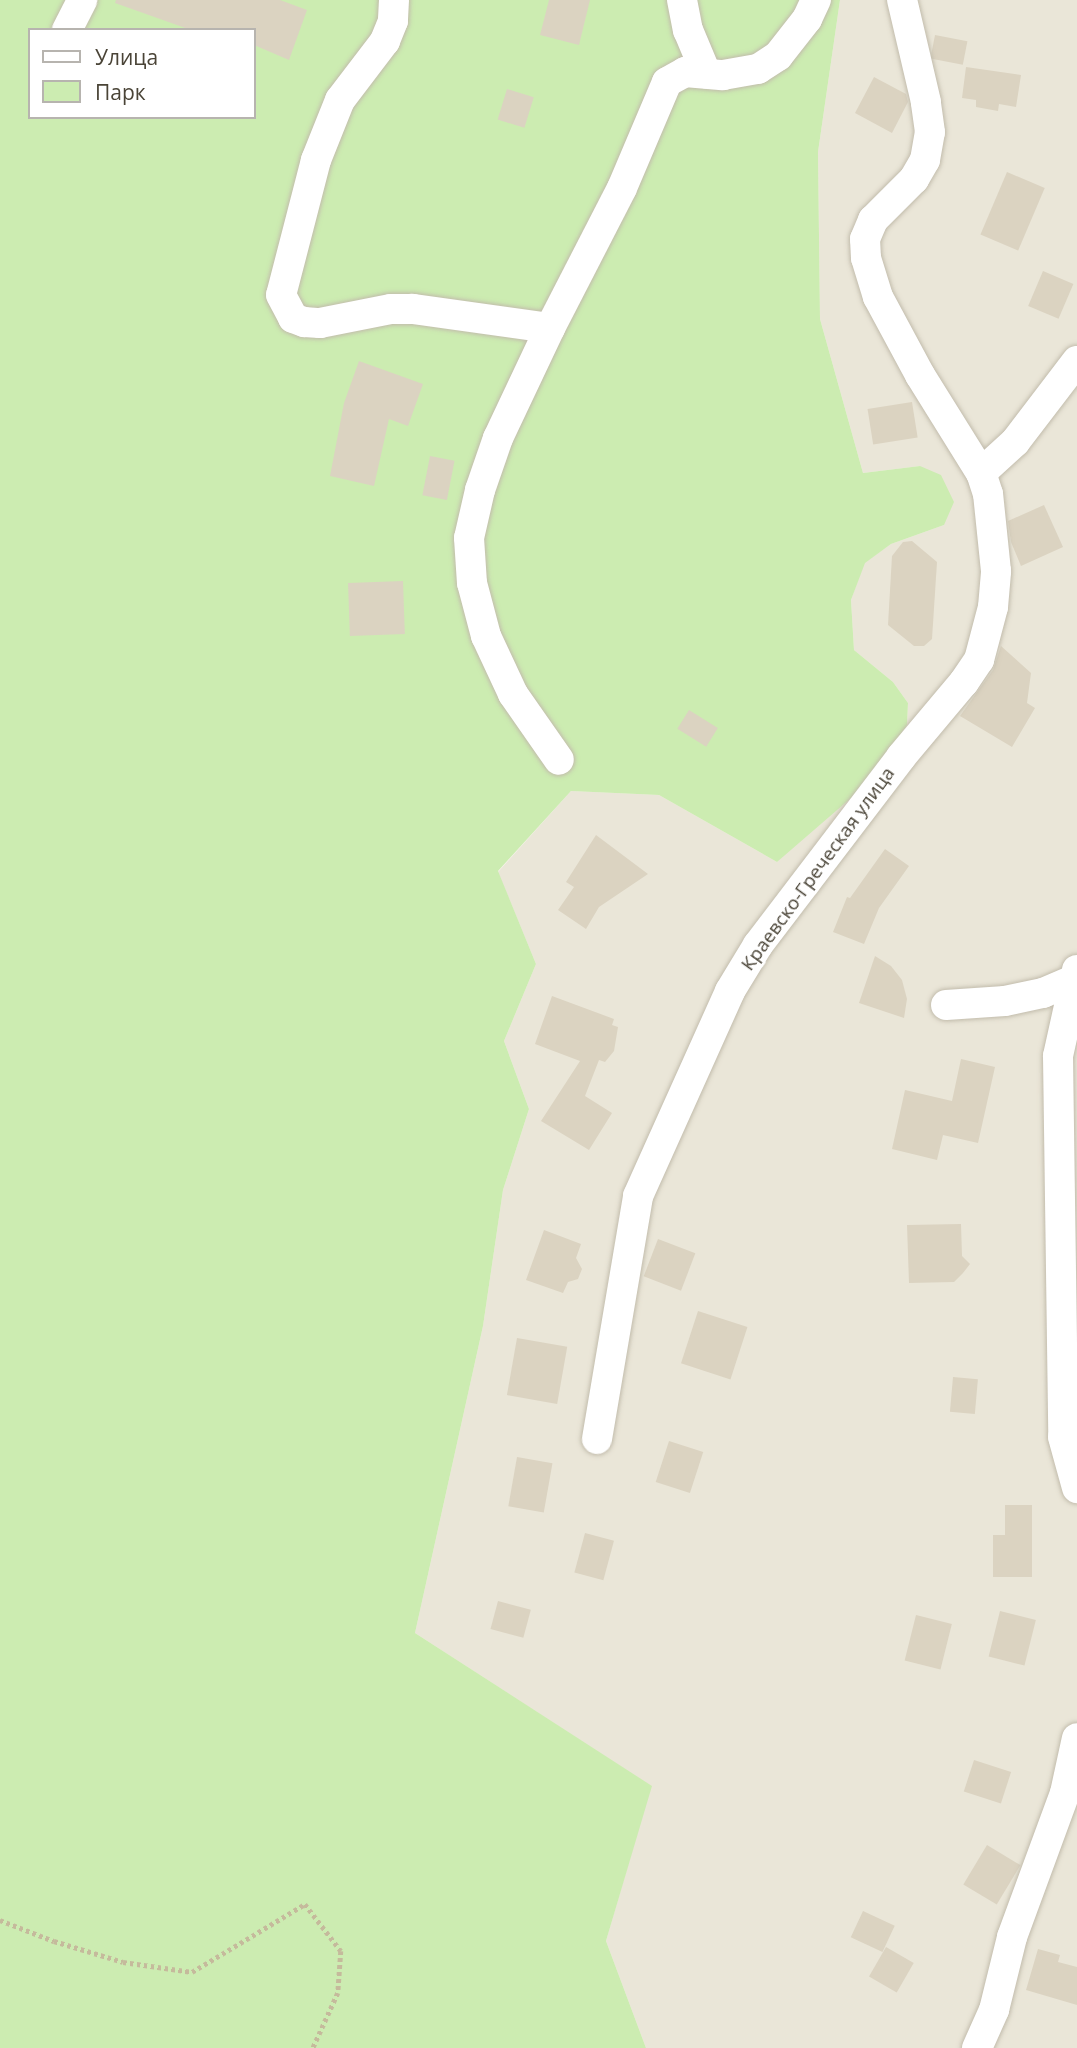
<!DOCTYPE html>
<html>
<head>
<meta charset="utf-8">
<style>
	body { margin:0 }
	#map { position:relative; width:1077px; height:2048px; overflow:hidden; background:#f6f3ea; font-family:"Open Sans",sans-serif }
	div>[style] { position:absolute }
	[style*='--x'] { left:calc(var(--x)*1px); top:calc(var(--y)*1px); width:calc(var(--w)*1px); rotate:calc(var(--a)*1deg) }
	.residential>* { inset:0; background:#eae6d8 }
	.green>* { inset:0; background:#ccecb1 }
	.building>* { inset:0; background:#dbd3c1; transform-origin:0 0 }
	.path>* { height:4.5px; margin-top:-2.25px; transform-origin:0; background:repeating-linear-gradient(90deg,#c5ba9c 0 3.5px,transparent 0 7px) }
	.roads { filter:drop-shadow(0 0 2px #c2bcac) drop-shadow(0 0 2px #c2bcac) }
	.minor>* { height:30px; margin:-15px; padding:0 15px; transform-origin:15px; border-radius:15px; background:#fff }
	span { translate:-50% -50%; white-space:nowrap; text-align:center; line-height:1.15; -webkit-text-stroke:5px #fff; paint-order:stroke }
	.street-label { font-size:19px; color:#4a4437 }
	.legend { position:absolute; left:28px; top:28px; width:228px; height:91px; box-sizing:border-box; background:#fff; border:2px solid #b7b4af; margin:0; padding:9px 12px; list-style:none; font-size:21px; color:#4a4437 }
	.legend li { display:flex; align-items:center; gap:14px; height:35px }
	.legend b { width:35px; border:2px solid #b7b4af }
</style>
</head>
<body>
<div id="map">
	<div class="residential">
		<i style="clip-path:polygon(840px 0,1077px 0,1077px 2048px,646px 2048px,606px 1941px,651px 1786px,415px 1633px,483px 1326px,503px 1190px,529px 1109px,504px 1041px,536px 964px,498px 872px,571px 791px,659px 795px,777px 862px,907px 725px,908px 703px,893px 682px,854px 650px,851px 600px,864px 563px,891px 544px,944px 525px,920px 466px,863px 473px,820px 319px,818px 152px)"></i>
	</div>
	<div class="green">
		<i style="clip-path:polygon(evenodd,0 0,840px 0,818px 152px,820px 319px,863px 473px,920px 466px,941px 475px,954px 502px,944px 525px,891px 544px,865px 563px,851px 600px,854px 650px,893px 682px,908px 703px,907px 725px,866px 785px,777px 862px,659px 795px,571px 791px,498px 871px,536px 964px,504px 1041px,529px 1109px,503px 1190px,483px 1326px,415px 1633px,652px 1786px,606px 1941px,646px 2048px,0 2048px,0 0,30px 30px,254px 30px,254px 117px,30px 117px,30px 30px)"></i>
	</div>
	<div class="building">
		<i style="clip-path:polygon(116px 0,280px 0,307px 10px,289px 60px,254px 45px,254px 30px,191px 30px,115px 3px)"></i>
		<i style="clip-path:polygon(549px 0,590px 0,579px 45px,540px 35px)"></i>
		<i style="left:935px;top:35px;width:33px;height:24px;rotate:11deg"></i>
		<i style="clip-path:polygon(966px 67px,1021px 75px,1016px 107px,999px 104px,998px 111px,976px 107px,976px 100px,962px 98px)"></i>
		<i style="clip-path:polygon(874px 77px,906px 94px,908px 102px,892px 133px,855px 113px)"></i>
		<i style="left:507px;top:89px;width:28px;height:32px;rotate:17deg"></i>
		<i style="left:1007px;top:172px;width:41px;height:68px;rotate:23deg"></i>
		<i style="left:1043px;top:271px;width:33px;height:38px;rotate:23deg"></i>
		<i style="clip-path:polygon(359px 361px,423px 384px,408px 426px,389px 419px,374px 486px,330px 476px,344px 403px)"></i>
		<i style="left:912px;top:402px;width:36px;height:45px;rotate:81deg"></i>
		<i style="left:430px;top:456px;width:25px;height:40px;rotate:11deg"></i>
		<i style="clip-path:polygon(1044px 505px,1063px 547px,1021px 566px,1011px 542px,1008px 521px)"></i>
		<i style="clip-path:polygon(912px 541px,937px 562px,932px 639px,924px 646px,914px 646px,888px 625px,892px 556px,903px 542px)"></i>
		<i style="left:403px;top:581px;width:53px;height:55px;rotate:88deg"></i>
		<i style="clip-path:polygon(1001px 646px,1031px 673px,1027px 703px,1035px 708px,1012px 747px,960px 716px,993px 670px)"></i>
		<i style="left:689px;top:710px;width:34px;height:22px;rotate:32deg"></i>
		<i style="clip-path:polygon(596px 835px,648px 874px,599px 907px,586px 929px,558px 910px,574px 887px,566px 882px)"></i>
		<i style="clip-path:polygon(885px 849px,909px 866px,879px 908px,864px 944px,833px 932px,847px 897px,850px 898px)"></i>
		<i style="clip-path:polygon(875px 956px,891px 966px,902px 980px,907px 999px,904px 1018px,859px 1003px)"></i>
		<i style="clip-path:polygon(552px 996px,614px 1019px,612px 1025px,618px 1027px,614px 1051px,605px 1062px,599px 1060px,585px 1096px,612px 1113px,589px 1150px,541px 1121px,580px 1061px,535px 1044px)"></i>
		<i style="clip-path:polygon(961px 1059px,995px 1067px,978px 1143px,943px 1135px,937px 1160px,892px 1149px,905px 1090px,952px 1101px)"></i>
		<i style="clip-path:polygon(961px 1224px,962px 1256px,970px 1264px,963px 1273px,954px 1282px,909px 1283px,907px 1225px)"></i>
		<i style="clip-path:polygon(544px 1230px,581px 1244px,576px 1258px,582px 1269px,578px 1279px,568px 1282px,563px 1293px,526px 1280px)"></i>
		<i style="left:658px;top:1239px;width:40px;height:40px;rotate:21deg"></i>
		<i style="left:698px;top:1311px;width:52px;height:55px;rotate:18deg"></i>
		<i style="left:517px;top:1338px;width:51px;height:58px;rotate:10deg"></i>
		<i style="left:953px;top:1377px;width:25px;height:35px;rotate:5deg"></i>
		<i style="left:669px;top:1441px;width:36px;height:43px;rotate:18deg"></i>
		<i style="left:517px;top:1457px;width:36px;height:50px;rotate:10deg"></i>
		<i style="clip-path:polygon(1005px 1505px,1032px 1505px,1032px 1577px,993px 1577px,993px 1535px,1005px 1535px)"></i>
		<i style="left:585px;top:1533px;width:30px;height:41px;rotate:15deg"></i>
		<i style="left:498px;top:1601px;width:34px;height:29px;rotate:15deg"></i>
		<i style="left:1000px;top:1611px;width:37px;height:47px;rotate:14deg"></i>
		<i style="left:916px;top:1615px;width:37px;height:47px;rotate:14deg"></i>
		<i style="left:974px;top:1760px;width:39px;height:33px;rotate:18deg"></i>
		<i style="left:987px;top:1845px;width:39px;height:46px;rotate:31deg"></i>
		<i style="left:863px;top:1911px;width:35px;height:29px;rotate:25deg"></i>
		<i style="left:886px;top:1947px;width:32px;height:34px;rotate:30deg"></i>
		<i style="clip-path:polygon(1038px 1949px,1060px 1955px,1058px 1962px,1077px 1967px,1077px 2005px,1026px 1990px)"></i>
	</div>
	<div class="path">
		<i style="--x:0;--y:1920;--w:58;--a:21.3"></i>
		<i style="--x:54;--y:1941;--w:72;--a:16.9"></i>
		<i style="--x:123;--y:1962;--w:70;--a:8.2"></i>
		<i style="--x:192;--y:1972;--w:132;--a:-31"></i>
		<i style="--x:305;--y:1904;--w:59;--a:52.5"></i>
		<i style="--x:341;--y:1951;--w:42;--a:94.1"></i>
		<i style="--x:338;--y:1993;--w:60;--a:114.4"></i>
	</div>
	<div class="roads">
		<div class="minor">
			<i style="--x:394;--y:0;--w:21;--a:93"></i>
			<i style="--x:393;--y:21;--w:22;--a:112"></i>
			<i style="--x:385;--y:41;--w:74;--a:127.3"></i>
			<i style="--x:340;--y:100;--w:65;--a:111.8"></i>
			<i style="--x:316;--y:160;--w:139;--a:104.5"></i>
			<i style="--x:281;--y:295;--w:26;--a:62"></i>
			<i style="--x:293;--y:318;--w:12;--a:20"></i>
			<i style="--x:304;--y:322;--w:16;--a:4"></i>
			<i style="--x:320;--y:323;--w:72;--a:-11.2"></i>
			<i style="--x:391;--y:309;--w:22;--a:0"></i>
			<i style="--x:413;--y:309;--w:138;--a:7.9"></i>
			<i style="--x:550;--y:328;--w:157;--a:-62.8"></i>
			<i style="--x:622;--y:188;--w:115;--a:-67"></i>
			<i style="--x:667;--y:82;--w:21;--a:-29"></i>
			<i style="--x:685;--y:72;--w:38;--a:5"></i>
			<i style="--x:723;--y:75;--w:36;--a:-10"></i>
			<i style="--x:758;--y:69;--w:24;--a:-33"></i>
			<i style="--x:778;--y:56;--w:47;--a:-51.9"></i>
			<i style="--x:807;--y:19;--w:21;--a:-65"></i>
			<i style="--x:682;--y:0;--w:31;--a:79"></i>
			<i style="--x:688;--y:30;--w:47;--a:67.3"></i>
			<i style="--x:67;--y:30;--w:34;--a:-63"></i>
			<i style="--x:550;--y:328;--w:122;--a:115.3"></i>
			<i style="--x:498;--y:438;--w:55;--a:109.1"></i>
			<i style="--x:480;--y:490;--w:49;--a:102.9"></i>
			<i style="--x:469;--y:538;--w:45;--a:86.2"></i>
			<i style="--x:472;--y:583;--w:55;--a:75.2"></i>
			<i style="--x:486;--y:636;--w:64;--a:65"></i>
			<i style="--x:513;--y:694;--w:80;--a:55.1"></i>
			<i style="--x:981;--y:473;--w:46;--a:-42.4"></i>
			<i style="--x:1015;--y:442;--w:102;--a:-52.6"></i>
			<i style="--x:1077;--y:970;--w:88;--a:102.5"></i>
			<i style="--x:1058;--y:1056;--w:381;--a:89.2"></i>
			<i style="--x:1063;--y:1437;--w:53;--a:74.6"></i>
			<i style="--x:946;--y:1005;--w:59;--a:-3.9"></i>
			<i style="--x:1005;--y:1001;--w:39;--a:-12"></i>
			<i style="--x:1043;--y:993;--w:33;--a:-23"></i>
			<i style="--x:597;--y:1439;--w:246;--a:-80.4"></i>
			<i style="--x:638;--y:1196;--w:225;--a:-65.8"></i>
			<i style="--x:730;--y:991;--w:54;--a:-58.7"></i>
			<i style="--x:758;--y:945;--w:236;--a:-52.7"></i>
			<i style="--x:901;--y:757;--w:98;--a:-50"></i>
			<i style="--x:964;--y:682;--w:27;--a:-56"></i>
			<i style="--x:979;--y:660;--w:55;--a:-75.2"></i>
			<i style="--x:993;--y:607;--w:36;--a:-85"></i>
			<i style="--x:996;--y:571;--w:77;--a:-95.9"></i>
			<i style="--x:988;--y:494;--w:22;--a:-108"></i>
			<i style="--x:981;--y:473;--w:115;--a:-121.9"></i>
			<i style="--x:920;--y:375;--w:89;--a:-118.3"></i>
			<i style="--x:878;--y:297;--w:41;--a:-107.1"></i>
			<i style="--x:866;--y:258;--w:19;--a:-93"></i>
			<i style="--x:865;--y:239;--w:21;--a:-67"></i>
			<i style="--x:873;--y:220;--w:58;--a:-45"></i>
			<i style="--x:914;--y:179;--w:22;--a:-60"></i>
			<i style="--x:925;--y:160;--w:28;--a:-80"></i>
			<i style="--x:930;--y:132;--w:30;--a:-98"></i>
			<i style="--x:926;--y:102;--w:105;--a:-103.2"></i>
			<i style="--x:977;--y:2048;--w:42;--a:-65.9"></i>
			<i style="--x:994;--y:2010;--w:75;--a:-76.1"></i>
			<i style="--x:1012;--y:1937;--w:153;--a:-69.8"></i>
			<i style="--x:1065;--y:1793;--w:56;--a:-77.7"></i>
		</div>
	</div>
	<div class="street-label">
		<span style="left:818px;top:869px;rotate:-54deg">Краевско-Греческая улица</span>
	</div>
	<ul class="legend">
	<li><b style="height:9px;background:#fff"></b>Улица</li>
	<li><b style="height:19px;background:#ccecb1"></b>Парк</li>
	</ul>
</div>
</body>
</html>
